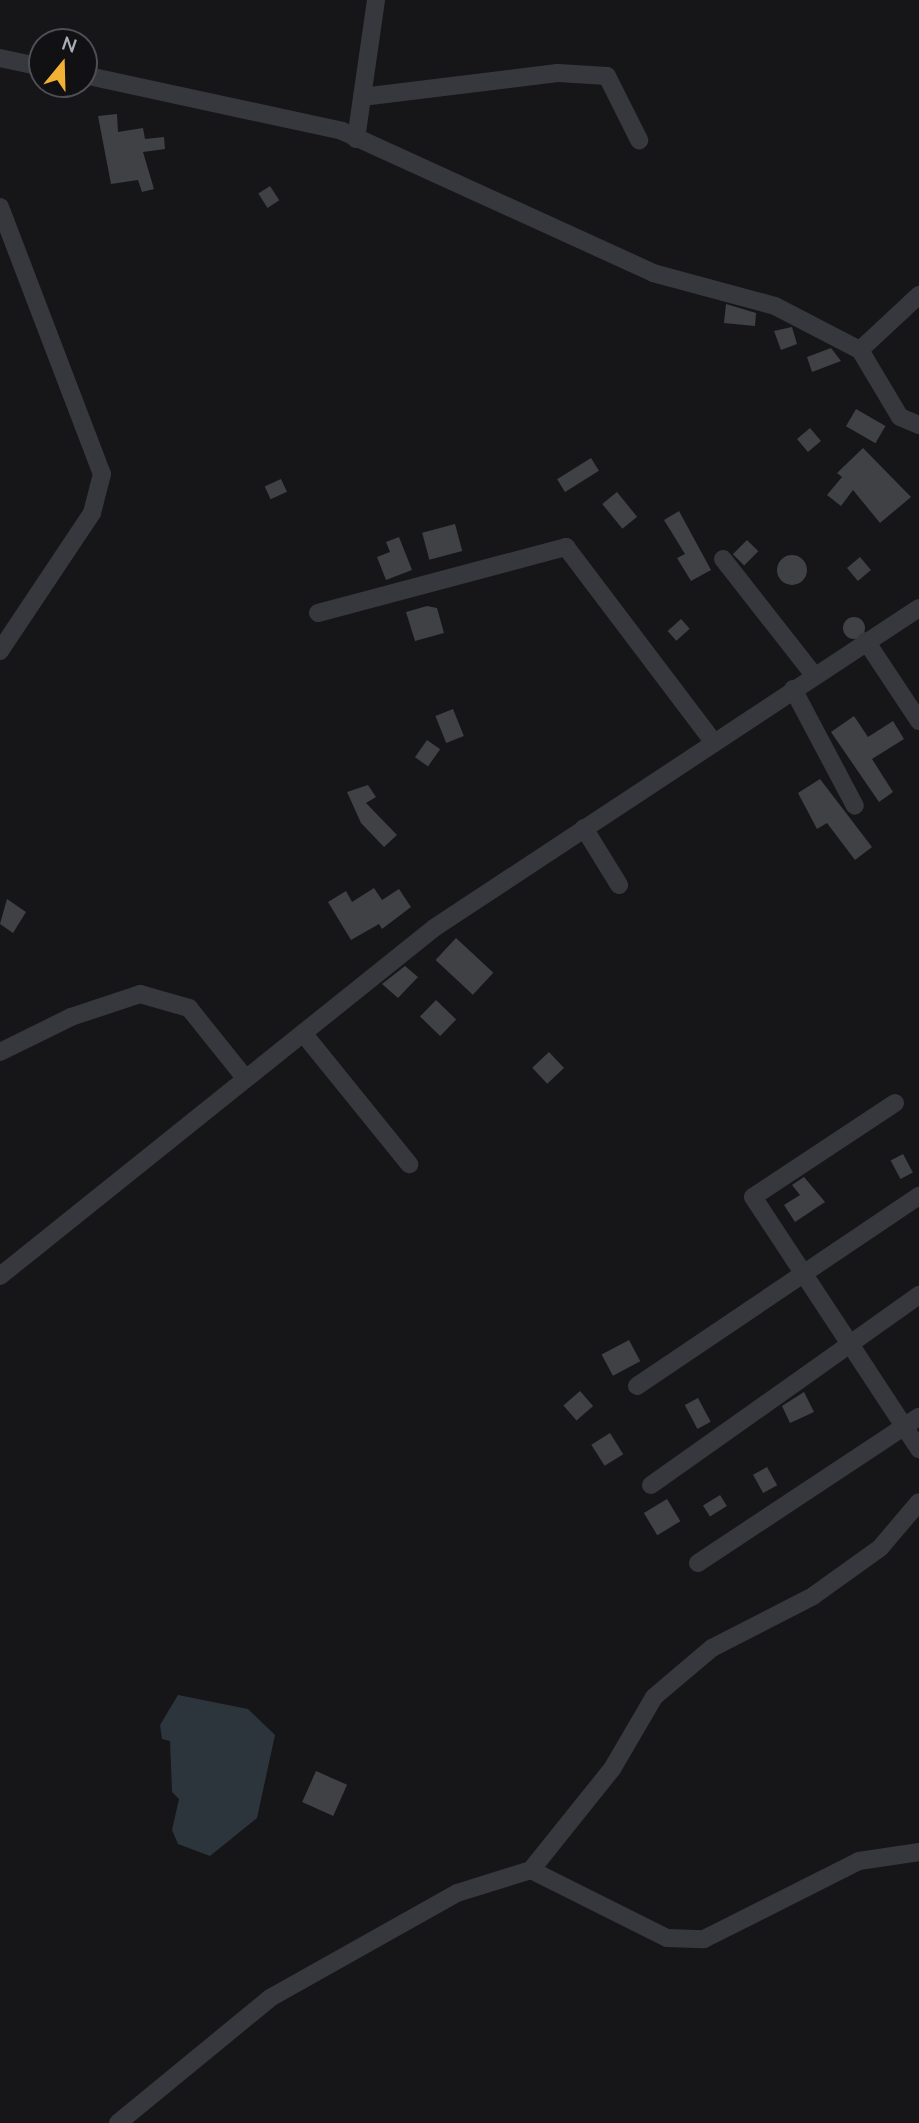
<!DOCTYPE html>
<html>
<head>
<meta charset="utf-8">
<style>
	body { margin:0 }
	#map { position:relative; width:919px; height:2123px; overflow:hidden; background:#161618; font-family:"Nunito Sans",sans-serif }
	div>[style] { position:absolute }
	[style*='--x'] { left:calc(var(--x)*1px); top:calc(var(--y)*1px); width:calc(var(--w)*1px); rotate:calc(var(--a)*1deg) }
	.water>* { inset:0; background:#2c353c }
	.building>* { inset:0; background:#404145; transform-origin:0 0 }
	.round { border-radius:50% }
	.minor>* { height:18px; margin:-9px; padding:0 9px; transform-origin:9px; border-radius:9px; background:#37383d }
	span { translate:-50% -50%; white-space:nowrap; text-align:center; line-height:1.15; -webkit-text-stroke:6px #111113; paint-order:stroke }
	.north { position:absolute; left:28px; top:28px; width:70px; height:70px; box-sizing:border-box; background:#111113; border:2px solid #4d4f55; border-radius:50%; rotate:19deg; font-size:19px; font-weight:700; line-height:28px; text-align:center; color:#a8adb8 }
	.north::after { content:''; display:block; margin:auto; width:24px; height:32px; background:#f2b134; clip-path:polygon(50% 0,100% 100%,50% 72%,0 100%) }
</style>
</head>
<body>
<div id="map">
	<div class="water">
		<i style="clip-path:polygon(178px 1695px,248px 1709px,275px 1735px,257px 1818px,210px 1856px,178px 1844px,172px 1830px,179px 1799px,172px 1792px,170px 1741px,162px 1739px,160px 1725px)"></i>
	</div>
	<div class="building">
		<i style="clip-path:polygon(117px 114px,118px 132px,143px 128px,145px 139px,164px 137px,165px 149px,143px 152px,154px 189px,142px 192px,138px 180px,111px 184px,98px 116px)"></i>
		<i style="left:270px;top:186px;width:17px;height:14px;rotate:57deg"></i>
		<i style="clip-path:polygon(726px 304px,756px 313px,755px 326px,724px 323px)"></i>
		<i style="clip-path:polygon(792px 327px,797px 344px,781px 350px,774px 331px)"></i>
		<i style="clip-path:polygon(831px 348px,841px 361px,812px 372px,807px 357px)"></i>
		<i style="left:856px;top:409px;width:34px;height:20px;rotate:30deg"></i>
		<i style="left:810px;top:428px;width:17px;height:17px;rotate:50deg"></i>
		<i style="clip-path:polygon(863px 448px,911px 497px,880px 523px,853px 490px,841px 506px,827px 495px,842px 477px,837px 473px)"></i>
		<i style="left:591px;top:458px;width:15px;height:40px;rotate:58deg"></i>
		<i style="left:281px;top:479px;width:14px;height:18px;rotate:65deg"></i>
		<i style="left:617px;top:492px;width:32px;height:19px;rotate:51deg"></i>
		<i style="clip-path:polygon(679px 511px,711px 570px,691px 581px,677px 558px,685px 554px,664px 520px)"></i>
		<i style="left:455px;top:524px;width:28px;height:34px;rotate:75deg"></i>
		<i style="clip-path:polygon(399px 537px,412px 570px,386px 580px,377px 557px,390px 552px,386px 542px)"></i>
		<i style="left:747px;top:540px;width:16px;height:20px;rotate:45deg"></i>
		<i class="round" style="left:777px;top:555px;width:30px;height:30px"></i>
		<i style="left:860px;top:557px;width:17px;height:17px;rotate:50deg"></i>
		<i style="clip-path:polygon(427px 606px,437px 608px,444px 633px,415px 641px,406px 612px)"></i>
		<i class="round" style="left:843px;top:617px;width:22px;height:22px"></i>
		<i style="left:681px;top:619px;width:13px;height:18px;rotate:48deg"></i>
		<i style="left:453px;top:709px;width:29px;height:19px;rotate:68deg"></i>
		<i style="clip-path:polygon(854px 716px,868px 737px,893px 721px,904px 739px,872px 759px,893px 792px,879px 802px,831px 732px)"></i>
		<i style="left:427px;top:740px;width:16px;height:21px;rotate:35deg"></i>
		<i style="clip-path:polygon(820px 779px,872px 847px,855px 860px,827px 823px,817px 829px,798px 793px)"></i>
		<i style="clip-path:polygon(368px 785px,376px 797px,366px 803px,397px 835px,384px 847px,361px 823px,347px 792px)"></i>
		<i style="clip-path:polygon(374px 888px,382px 900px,399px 889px,411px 907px,382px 929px,379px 924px,351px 940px,328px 902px,346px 891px,352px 902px)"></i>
		<i style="clip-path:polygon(7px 899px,26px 912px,13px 933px,0 924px)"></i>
		<i style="left:456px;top:938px;width:51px;height:30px;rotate:43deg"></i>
		<i style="clip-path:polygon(405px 966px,418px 977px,398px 998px,382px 984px)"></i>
		<i style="left:436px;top:1000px;width:28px;height:23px;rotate:44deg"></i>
		<i style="left:549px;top:1052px;width:22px;height:23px;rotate:47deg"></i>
		<i style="left:903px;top:1154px;width:21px;height:14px;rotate:62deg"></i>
		<i style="clip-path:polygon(804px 1177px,825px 1202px,795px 1222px,784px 1205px,800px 1195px,792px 1185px)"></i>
		<i style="left:629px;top:1340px;width:24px;height:31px;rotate:62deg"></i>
		<i style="left:580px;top:1391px;width:20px;height:22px;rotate:49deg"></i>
		<i style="clip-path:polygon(804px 1392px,814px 1412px,790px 1423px,782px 1406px)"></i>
		<i style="left:698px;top:1398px;width:27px;height:15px;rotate:62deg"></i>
		<i style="left:610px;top:1433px;width:25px;height:22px;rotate:58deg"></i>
		<i style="left:767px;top:1467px;width:21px;height:16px;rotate:61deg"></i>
		<i style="left:720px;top:1495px;width:13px;height:20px;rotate:58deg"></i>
		<i style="left:667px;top:1499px;width:26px;height:27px;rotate:59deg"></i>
		<i style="left:316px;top:1771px;width:34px;height:34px;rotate:24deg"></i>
	</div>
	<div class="minor">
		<i style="--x:0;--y:58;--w:43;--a:12.1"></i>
		<i style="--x:84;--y:75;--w:264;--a:12.2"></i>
		<i style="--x:342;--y:131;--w:342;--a:24.5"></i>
		<i style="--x:653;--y:273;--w:126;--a:15.1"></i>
		<i style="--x:775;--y:306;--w:96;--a:27.4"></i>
		<i style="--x:860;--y:350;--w:78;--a:59.2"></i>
		<i style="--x:900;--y:417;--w:21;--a:23"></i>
		<i style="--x:362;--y:97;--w:197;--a:-7"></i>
		<i style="--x:558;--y:73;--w:49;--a:3.5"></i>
		<i style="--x:607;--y:76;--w:72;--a:63.4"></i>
		<i style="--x:356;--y:139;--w:140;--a:-81.8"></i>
		<i style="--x:0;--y:207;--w:286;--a:69.1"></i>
		<i style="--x:102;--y:474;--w:40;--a:104.4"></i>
		<i style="--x:92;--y:513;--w:166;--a:123.7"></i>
		<i style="--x:860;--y:350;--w:81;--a:-43"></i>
		<i style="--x:723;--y:559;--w:147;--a:51.9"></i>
		<i style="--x:318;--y:613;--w:257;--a:-14.9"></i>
		<i style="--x:566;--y:547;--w:242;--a:52.9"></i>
		<i style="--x:866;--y:641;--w:96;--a:56.5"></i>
		<i style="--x:793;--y:689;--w:132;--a:62.1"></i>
		<i style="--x:584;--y:828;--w:67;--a:58.4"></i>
		<i style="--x:303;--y:1033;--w:169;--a:51"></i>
		<i style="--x:0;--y:1052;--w:79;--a:-26.2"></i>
		<i style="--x:71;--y:1017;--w:73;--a:-18.4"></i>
		<i style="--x:140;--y:994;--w:51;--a:15.9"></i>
		<i style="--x:189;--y:1008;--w:90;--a:51.3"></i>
		<i style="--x:895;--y:1103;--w:170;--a:146.5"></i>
		<i style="--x:753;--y:1197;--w:176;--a:56.6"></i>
		<i style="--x:850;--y:1344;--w:85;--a:-35.4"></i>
		<i style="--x:0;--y:1276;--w:556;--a:-38.72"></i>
		<i style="--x:434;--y:928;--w:581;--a:-33.42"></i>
		<i style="--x:637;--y:1386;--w:340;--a:-34"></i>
		<i style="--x:651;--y:1485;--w:244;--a:-35.3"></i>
		<i style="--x:850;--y:1344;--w:126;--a:56.7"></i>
		<i style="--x:698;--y:1563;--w:265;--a:-33.5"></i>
		<i style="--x:531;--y:1870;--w:129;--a:-51.3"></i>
		<i style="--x:612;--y:1769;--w:83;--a:-59.7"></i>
		<i style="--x:654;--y:1697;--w:76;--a:-40.2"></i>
		<i style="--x:712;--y:1648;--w:114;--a:-27.2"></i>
		<i style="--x:813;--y:1596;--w:82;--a:-35.6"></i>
		<i style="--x:880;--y:1548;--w:60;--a:-49.7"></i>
		<i style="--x:118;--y:2123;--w:197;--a:-39.4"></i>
		<i style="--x:270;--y:1998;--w:214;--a:-29.3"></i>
		<i style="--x:457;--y:1893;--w:77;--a:-17.3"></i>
		<i style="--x:531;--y:1870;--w:152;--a:26.6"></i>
		<i style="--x:667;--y:1938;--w:37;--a:2"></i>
		<i style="--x:704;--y:1939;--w:174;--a:-26.7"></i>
		<i style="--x:859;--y:1861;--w:61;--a:-8.5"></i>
	</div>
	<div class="north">N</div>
</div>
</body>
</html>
